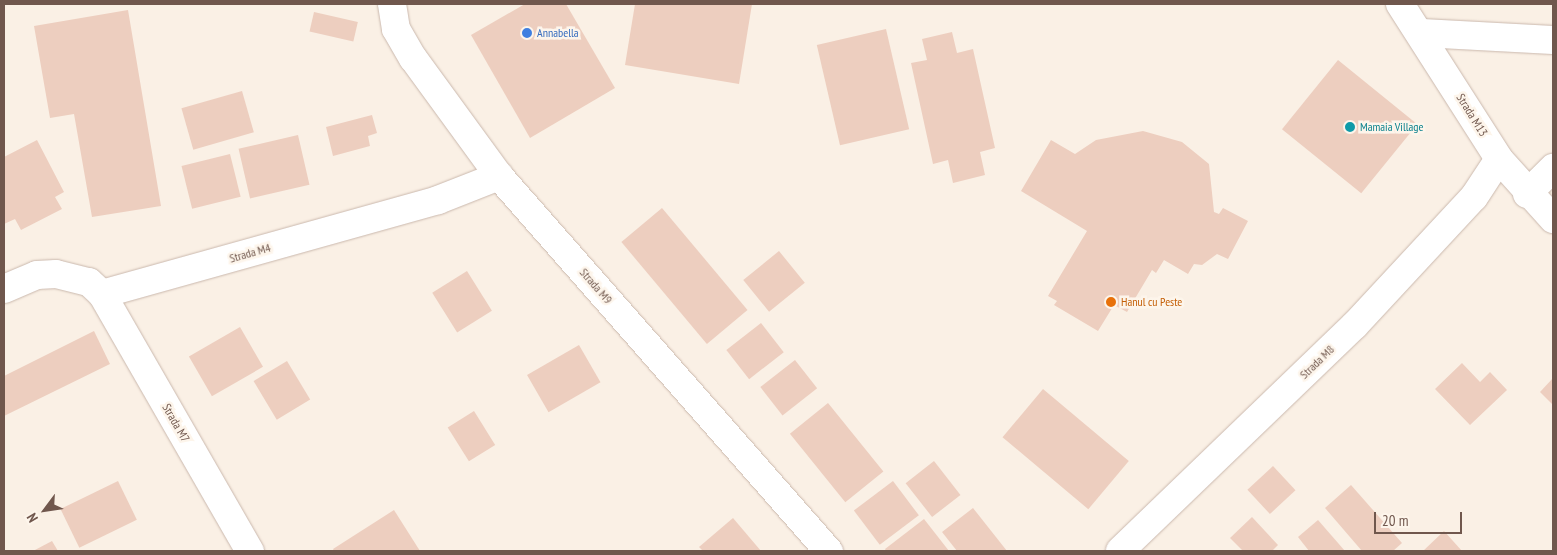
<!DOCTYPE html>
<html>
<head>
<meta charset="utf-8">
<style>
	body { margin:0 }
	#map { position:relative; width:1557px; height:555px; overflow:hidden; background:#faf0e5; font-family:"PT Sans Narrow",sans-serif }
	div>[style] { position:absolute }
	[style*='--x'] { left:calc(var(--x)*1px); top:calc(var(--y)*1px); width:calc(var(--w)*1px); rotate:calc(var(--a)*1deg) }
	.building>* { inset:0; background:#edcebf; transform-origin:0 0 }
	.roads { filter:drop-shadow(0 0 1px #cab8ad) drop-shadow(0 0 1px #cab8ad) }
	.minor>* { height:28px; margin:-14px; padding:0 14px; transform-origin:14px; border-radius:14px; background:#fff }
	.dots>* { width:14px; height:14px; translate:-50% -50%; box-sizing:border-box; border:2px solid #fdf5eb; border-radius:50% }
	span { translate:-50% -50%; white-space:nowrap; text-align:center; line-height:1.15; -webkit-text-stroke:5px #fdf5eb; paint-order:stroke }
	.shop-label { font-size:12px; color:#366cbe }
	.left { translate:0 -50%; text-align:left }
	.street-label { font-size:12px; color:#70574d }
	.culture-label { font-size:12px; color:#0d838f }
	.food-label { font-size:12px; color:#c56008 }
	.frame { position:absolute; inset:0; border:5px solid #70574d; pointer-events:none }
	.north { position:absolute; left:20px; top:485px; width:50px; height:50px; -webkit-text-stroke:4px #fdf5eb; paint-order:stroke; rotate:239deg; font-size:14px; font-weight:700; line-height:20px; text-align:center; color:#70574d }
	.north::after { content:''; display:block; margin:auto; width:18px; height:22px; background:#70574d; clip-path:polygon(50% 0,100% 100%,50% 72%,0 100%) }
	.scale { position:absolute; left:1374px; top:512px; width:88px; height:22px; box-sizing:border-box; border:2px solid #70574d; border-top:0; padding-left:6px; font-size:15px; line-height:18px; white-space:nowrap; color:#70574d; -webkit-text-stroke:4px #fdf5eb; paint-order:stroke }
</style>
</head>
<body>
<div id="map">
	<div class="building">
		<i style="clip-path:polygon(525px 4px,566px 4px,615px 88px,530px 138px,471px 35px)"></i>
		<i style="clip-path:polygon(635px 4px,752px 4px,739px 84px,625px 65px)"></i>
		<i style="clip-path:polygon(128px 10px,161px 206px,92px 217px,74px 114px,50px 118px,34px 26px)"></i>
		<i style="left:314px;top:12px;width:45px;height:20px;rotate:13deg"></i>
		<i style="left:886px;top:29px;width:103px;height:71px;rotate:77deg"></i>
		<i style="clip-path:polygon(952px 32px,957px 53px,973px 49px,995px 148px,980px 152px,985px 175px,953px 183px,948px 160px,933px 164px,911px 63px,927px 60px,922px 39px)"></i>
		<i style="left:1338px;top:60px;width:102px;height:89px;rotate:39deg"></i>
		<i style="left:242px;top:91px;width:43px;height:63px;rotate:74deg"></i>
		<i style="clip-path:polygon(372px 115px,377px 133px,368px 136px,370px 146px,333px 156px,326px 127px)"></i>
		<i style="clip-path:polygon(1143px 131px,1182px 142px,1209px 164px,1214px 212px,1219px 214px,1223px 208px,1248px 221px,1228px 259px,1217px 254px,1202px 265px,1194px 264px,1188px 274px,1164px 260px,1156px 273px,1152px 270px,1127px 312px,1114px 305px,1098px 331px,1054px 305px,1057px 301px,1048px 296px,1087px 231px,1021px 191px,1051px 140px,1075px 154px,1096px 140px)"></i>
		<i style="left:298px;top:135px;width:51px;height:61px;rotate:77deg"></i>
		<i style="clip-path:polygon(37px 140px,64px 192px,55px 197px,62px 209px,21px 230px,15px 219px,4px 224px,4px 157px)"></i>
		<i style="left:230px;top:154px;width:44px;height:50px;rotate:76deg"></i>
		<i style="left:662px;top:208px;width:133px;height:53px;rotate:50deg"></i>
		<i style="left:779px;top:251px;width:41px;height:46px;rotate:51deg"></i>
		<i style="left:467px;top:271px;width:47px;height:41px;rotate:58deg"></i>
		<i style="left:761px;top:323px;width:37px;height:44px;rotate:52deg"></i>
		<i style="left:240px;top:327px;width:46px;height:59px;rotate:60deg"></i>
		<i style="clip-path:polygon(94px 331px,110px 364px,4px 416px,4px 376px)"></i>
		<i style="left:579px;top:345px;width:43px;height:60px;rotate:60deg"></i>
		<i style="left:795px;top:360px;width:36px;height:44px;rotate:52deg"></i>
		<i style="left:287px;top:361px;width:45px;height:39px;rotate:59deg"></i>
		<i style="clip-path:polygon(1462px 363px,1480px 382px,1490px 372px,1507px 390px,1470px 425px,1435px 389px)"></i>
		<i style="clip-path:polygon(1553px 378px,1553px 405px,1540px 392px)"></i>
		<i style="left:1043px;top:389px;width:112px;height:63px;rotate:40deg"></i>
		<i style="left:828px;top:403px;width:88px;height:49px;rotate:51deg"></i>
		<i style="left:474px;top:411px;width:40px;height:31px;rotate:58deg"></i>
		<i style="left:934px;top:461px;width:43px;height:36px;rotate:52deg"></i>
		<i style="left:1273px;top:466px;width:33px;height:35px;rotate:47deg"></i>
		<i style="left:118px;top:481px;width:43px;height:64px;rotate:64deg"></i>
		<i style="left:893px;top:481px;width:43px;height:49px;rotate:53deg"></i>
		<i style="clip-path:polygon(1351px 485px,1402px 543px,1393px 551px,1362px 551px,1325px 508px)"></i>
		<i style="clip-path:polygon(973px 508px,1007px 551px,957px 551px,942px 532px)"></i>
		<i style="clip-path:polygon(394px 510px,420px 551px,334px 551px,333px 549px)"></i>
		<i style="clip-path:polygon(1252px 517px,1278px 545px,1272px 551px,1243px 551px,1230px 538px)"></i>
		<i style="clip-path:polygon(733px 518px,761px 551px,703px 551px,699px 547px)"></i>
		<i style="clip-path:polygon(924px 519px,949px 551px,886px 551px,885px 549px)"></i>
		<i style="clip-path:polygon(1318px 520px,1345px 551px,1309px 551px,1298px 537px)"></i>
		<i style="clip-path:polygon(1444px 531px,1462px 551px,1423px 551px)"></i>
		<i style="clip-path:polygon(52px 541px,58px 551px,33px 551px)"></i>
	</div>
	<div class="roads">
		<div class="minor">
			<i style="--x:392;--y:4;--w:25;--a:81"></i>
			<i style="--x:396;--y:29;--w:34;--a:60"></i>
			<i style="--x:413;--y:58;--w:146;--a:53.9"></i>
			<i style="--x:499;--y:176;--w:500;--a:48.7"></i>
			<i style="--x:1400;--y:4;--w:184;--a:57.4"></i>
			<i style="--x:1499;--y:159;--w:81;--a:48"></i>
			<i style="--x:1422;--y:33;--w:131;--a:3.1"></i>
			<i style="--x:1527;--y:194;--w:37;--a:-45"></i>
			<i style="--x:4;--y:289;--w:36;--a:-23"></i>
			<i style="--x:37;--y:275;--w:19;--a:-3"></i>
			<i style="--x:56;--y:274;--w:34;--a:14"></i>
			<i style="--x:89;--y:282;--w:18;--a:43"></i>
			<i style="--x:102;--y:294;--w:297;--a:60.1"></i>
			<i style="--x:102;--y:294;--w:349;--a:-15.6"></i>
			<i style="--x:438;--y:200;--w:66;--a:-21.5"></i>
			<i style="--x:1120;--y:551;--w:325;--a:-43.9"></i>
			<i style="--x:1354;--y:326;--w:176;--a:-47.1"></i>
			<i style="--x:1474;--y:197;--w:45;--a:-56.7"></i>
		</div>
	</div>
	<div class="dots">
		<i style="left:527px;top:33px;background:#3f7fe0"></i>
		<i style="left:1350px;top:127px;background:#0f9aa8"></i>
		<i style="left:1111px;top:302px;background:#e8710a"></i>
	</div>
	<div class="shop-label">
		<span class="left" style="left:537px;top:33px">Annabella</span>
	</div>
	<div class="street-label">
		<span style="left:1472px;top:115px;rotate:58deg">Strada M13</span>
		<span style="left:250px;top:253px;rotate:-16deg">Strada M4</span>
		<span style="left:596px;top:286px;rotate:49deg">Strada M9</span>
		<span style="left:1317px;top:362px;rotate:-44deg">Strada M8</span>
		<span style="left:176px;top:423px;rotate:60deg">Strada M7</span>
	</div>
	<div class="culture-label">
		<span class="left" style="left:1360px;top:127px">Mamaia Village</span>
	</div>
	<div class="food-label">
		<span class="left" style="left:1121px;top:302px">Hanul cu Peste</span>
	</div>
	<div class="frame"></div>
	<div class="north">N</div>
	<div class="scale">20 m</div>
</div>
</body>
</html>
